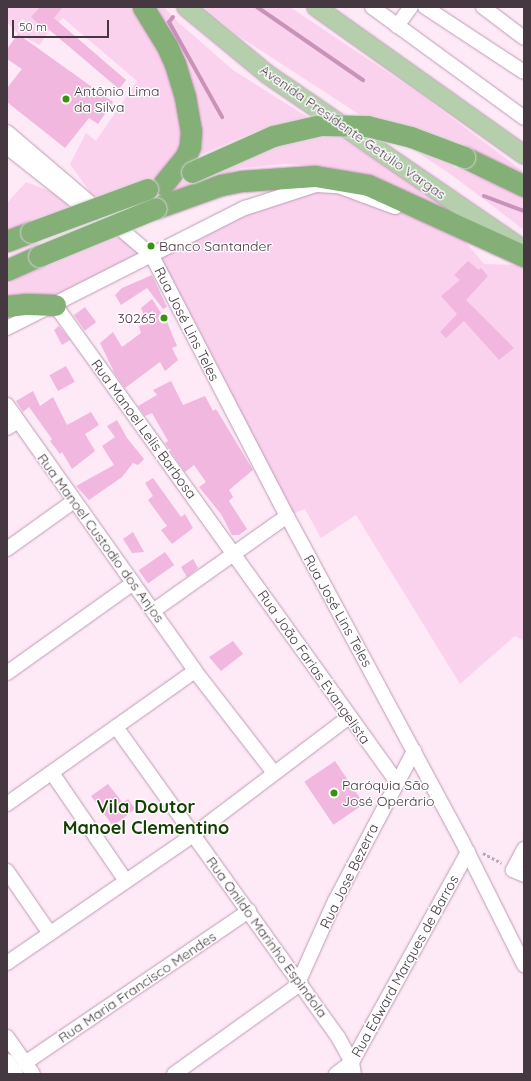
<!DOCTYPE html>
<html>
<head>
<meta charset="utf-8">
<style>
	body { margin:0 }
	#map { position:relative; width:531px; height:1081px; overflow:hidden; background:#fee9f7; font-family:Quicksand,sans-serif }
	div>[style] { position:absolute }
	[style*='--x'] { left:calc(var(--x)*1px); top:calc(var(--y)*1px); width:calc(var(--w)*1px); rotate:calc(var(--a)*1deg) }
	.green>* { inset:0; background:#fbd2ee }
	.stream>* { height:4px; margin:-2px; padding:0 2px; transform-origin:2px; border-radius:2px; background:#c992b8 }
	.building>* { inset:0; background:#f1b7df; transform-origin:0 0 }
	.path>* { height:2.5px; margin-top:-1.25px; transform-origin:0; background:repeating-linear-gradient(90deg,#bcaab6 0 3px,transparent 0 5px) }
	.roads { filter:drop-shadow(0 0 1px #bc9cb2) drop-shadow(0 0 1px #bc9cb2) }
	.minor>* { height:14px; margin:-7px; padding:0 7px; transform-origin:7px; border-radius:7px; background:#fff }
	.major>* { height:18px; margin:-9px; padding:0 9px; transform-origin:9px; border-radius:9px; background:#b5cfad }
	.highway>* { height:21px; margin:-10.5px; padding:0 10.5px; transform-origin:10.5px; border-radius:10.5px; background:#84af77 }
	.bridges { filter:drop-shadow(0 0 1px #d6d3d5) drop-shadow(0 0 1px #d6d3d5) }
	.highway-bridge>* { height:21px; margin:-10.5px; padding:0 10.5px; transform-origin:10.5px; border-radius:10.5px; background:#84af77 }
	.dots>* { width:11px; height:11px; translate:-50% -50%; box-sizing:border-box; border:2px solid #fefefe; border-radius:50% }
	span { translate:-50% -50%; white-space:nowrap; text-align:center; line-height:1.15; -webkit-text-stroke:3px #fefefe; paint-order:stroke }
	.poi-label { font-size:14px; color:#463841 }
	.left { translate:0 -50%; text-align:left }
	.right { translate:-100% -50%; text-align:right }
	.street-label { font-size:14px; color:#463841 }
	.district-label { font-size:18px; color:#143f02; font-weight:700 }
	.frame { position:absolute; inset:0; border:8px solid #463841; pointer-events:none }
	.scale { position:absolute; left:12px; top:20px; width:97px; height:18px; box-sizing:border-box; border:2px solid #463841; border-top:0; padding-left:5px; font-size:12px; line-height:14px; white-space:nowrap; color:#463841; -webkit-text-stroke:3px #fefefe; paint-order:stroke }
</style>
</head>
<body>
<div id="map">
	<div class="green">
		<i style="clip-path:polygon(7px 7px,142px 7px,184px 108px,180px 177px,100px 206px,70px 164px,86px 133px,96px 141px,137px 81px,63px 18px,48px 32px,40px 45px,19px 35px,7px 22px)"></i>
		<i style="clip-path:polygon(149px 7px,164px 7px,178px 22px,233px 70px,461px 214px,380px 182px,322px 166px,285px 164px,242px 168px,135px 204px,160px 190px,269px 146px,262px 129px,190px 159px,196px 139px)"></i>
		<i style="clip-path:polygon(204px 7px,290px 7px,420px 94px,524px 172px,524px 176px,444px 140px,454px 167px,524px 197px,524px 230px,449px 173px,237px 35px)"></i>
		<i style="clip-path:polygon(304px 175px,449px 222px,484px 264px,524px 265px,524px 641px,515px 636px,460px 684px,356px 515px,321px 538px,305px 509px,287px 516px,152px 256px,247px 212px)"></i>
		<i style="clip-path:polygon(26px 182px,77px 201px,77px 214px,7px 245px,7px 203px)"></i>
		<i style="clip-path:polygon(123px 233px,145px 256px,69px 293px,7px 300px,7px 284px,96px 241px)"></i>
	</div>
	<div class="stream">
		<i style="--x:257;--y:7;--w:129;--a:34.6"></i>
		<i style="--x:173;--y:17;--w:6;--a:129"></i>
		<i style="--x:169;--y:22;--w:109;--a:60.8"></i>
		<i style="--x:484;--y:196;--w:43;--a:20.6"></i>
	</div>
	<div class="building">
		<i style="clip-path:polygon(40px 7px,63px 7px,54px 18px,126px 80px,119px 89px,46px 27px,44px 29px,31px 17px)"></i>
		<i style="clip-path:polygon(18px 34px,113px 102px,98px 124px,89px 118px,65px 148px,7px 102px,7px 88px,22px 69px,7px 59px,7px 49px)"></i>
		<i style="clip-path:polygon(468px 261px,479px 270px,481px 268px,488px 276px,466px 300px,514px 348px,499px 360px,464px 321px,446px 338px,440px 332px,457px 314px,441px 296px,460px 280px,454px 275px)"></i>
		<i style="clip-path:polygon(152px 275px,167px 307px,163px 309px,147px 288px,121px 305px,115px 295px,122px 288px)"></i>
		<i style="clip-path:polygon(152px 299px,167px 322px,177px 346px,172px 348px,178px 360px,165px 371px,160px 362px,125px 388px,115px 374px,100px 343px,113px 332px,122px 347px,141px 333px,139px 326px,148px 324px,141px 308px)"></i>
		<i style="left:85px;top:307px;width:19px;height:14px;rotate:54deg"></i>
		<i style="clip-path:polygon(59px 326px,70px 340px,62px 345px,54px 330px)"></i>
		<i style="left:66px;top:366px;width:18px;height:19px;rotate:61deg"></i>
		<i style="clip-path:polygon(171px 381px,183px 405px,205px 396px,213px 411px,216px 409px,253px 470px,229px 490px,233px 497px,229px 501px,247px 529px,239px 535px,232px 535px,221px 514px,199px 487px,206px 482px,194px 465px,185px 472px,165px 443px,168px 441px,152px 413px,145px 416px,138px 406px,157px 395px,153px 390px)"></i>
		<i style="clip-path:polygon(33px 391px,40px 406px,53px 397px,67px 425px,91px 412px,99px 425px,85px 434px,95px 451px,72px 469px,62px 452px,60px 454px,50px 441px,52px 439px,29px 407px,23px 412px,16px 401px)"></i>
		<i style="clip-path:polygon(117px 420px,127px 438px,144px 459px,138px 465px,133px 463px,122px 477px,89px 500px,76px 486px,114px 465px,102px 446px,115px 437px,107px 426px)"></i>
		<i style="clip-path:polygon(153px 478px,181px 517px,185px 514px,193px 528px,172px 544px,161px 530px,167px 526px,148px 500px,153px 496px,145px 483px)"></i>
		<i style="clip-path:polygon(133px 532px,144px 552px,132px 553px,123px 539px)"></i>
		<i style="left:165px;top:552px;width:16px;height:32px;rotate:55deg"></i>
		<i style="clip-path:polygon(193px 559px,198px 568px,187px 577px,181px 567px)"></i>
		<i style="clip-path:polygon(233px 641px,243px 654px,221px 671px,209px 657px)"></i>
		<i style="left:335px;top:761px;width:52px;height:37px;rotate:56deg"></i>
		<i style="clip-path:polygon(108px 784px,123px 803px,128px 799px,135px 809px,113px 826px,91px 796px)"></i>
	</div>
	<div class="path">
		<i style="--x:483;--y:853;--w:21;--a:28"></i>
	</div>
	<div class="roads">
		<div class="minor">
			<i style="--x:372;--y:7;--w:188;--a:36.1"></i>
			<i style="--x:425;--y:7;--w:118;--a:33.3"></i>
			<i style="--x:483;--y:7;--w:51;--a:37.1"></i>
			<i style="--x:397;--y:26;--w:24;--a:-54"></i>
			<i style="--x:7;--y:132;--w:191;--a:40.5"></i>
			<i style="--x:152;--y:256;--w:293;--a:62.6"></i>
			<i style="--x:287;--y:516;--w:369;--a:61.7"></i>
			<i style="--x:462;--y:841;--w:139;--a:63.4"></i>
			<i style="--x:7;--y:147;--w:85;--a:38.3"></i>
			<i style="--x:55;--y:305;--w:587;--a:54.36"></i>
			<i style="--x:7;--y:328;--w:267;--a:-26.8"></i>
			<i style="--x:245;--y:208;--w:75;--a:-17.9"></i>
			<i style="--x:316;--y:185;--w:22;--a:3"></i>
			<i style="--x:338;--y:186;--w:61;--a:20.2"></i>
			<i style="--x:7;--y:405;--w:326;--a:54.7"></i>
			<i style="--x:195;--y:671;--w:129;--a:52.2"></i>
			<i style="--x:7;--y:428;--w:13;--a:-32"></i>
			<i style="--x:7;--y:549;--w:82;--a:-35.6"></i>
			<i style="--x:153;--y:611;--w:164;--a:-35.3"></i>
			<i style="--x:7;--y:673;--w:155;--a:-35.5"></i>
			<i style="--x:116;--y:727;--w:381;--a:54.4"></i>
			<i style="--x:338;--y:1037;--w:29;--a:61"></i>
			<i style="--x:352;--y:1062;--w:12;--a:81"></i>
			<i style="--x:52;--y:773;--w:131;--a:55.6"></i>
			<i style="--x:7;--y:804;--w:230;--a:-35.3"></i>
			<i style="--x:524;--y:849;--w:24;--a:118"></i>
			<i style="--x:513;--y:870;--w:12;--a:24"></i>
			<i style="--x:7;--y:871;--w:74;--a:55.5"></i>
			<i style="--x:7;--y:963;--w:226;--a:-34.5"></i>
			<i style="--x:193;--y:835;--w:196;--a:-37.1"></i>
			<i style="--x:299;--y:981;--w:88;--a:-65.8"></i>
			<i style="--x:335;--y:901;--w:170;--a:-62.2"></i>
			<i style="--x:7;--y:1037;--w:45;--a:54.9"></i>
			<i style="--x:7;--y:1061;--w:16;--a:55"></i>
			<i style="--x:25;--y:1063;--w:271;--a:-34.2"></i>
			<i style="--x:174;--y:1074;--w:156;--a:-35.6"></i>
			<i style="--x:336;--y:1074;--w:20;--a:-37"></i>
			<i style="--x:352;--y:1062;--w:240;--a:-61.1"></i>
		</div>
		<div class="major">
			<i style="--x:186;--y:7;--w:105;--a:39.6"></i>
			<i style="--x:267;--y:74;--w:304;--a:34.4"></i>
			<i style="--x:316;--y:7;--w:255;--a:35.4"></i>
		</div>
		<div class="highway">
			<i style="--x:143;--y:7;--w:46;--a:58.4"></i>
			<i style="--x:167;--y:46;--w:20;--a:66"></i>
			<i style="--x:175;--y:64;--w:34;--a:73"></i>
			<i style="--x:185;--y:97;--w:35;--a:80"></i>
			<i style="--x:191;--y:131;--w:15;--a:94"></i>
			<i style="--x:190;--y:146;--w:11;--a:112"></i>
			<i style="--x:186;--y:156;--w:36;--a:129"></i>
			<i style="--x:464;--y:157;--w:67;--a:25.8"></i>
			<i style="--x:156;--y:208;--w:69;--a:-19.5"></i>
			<i style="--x:221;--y:185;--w:21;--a:-11"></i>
			<i style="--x:242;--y:181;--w:73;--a:-3.9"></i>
			<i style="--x:315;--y:176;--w:54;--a:9.6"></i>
			<i style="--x:368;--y:185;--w:171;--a:24.5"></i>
			<i style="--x:7;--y:241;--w:26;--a:-21"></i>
			<i style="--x:7;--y:270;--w:35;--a:-24"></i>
			<i style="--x:7;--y:306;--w:20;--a:-6"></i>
			<i style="--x:27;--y:304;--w:28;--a:2"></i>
		</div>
	</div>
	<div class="bridges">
		<div class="highway-bridge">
			<i style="--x:192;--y:172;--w:89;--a:-24"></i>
			<i style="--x:273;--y:136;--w:49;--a:-12.9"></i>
			<i style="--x:321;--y:125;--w:46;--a:1.2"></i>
			<i style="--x:367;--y:126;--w:45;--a:14"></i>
			<i style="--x:411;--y:137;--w:57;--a:20.7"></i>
			<i style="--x:31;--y:232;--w:124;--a:-20.3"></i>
			<i style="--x:39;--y:256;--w:126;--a:-22.3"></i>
		</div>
	</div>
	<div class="dots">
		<i style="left:66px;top:99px;background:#38940c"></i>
		<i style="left:151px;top:246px;background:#38940c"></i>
		<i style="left:164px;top:318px;background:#38940c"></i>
		<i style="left:334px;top:793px;background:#38940c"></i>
	</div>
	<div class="poi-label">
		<span class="left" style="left:74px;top:99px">Antônio Lima<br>da Silva</span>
		<span class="left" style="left:159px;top:246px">Banco Santander</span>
		<span class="right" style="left:156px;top:318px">30265</span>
		<span class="left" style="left:342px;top:793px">Paróquia São<br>José Operário</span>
	</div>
	<div class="street-label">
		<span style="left:353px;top:132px;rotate:35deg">Avenida Presidente Getúlio Vargas</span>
		<span style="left:187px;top:324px;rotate:63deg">Rua José Lins Teles</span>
		<span style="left:144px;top:429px;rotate:54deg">Rua Manoel Lelis Barbosa</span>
		<span style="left:101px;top:538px;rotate:54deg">Rua Manoel Custodio dos Anjos</span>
		<span style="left:338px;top:611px;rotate:61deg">Rua José Lins Teles</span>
		<span style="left:314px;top:667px;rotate:55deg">Rua João Farias Evangelista</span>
		<span style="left:349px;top:876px;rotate:-64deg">Rua Jose Bezerra</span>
		<span style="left:267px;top:937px;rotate:54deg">Rua Onildo Marinho Espindola</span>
		<span style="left:405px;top:966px;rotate:-61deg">Rua Edward Marques de Barros</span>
		<span style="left:137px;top:987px;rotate:-34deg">Rua Maria Francisco Mendes</span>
	</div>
	<div class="district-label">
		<span style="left:146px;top:818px">Vila Doutor<br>Manoel Clementino</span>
	</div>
	<div class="frame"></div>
	<div class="scale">50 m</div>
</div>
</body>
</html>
